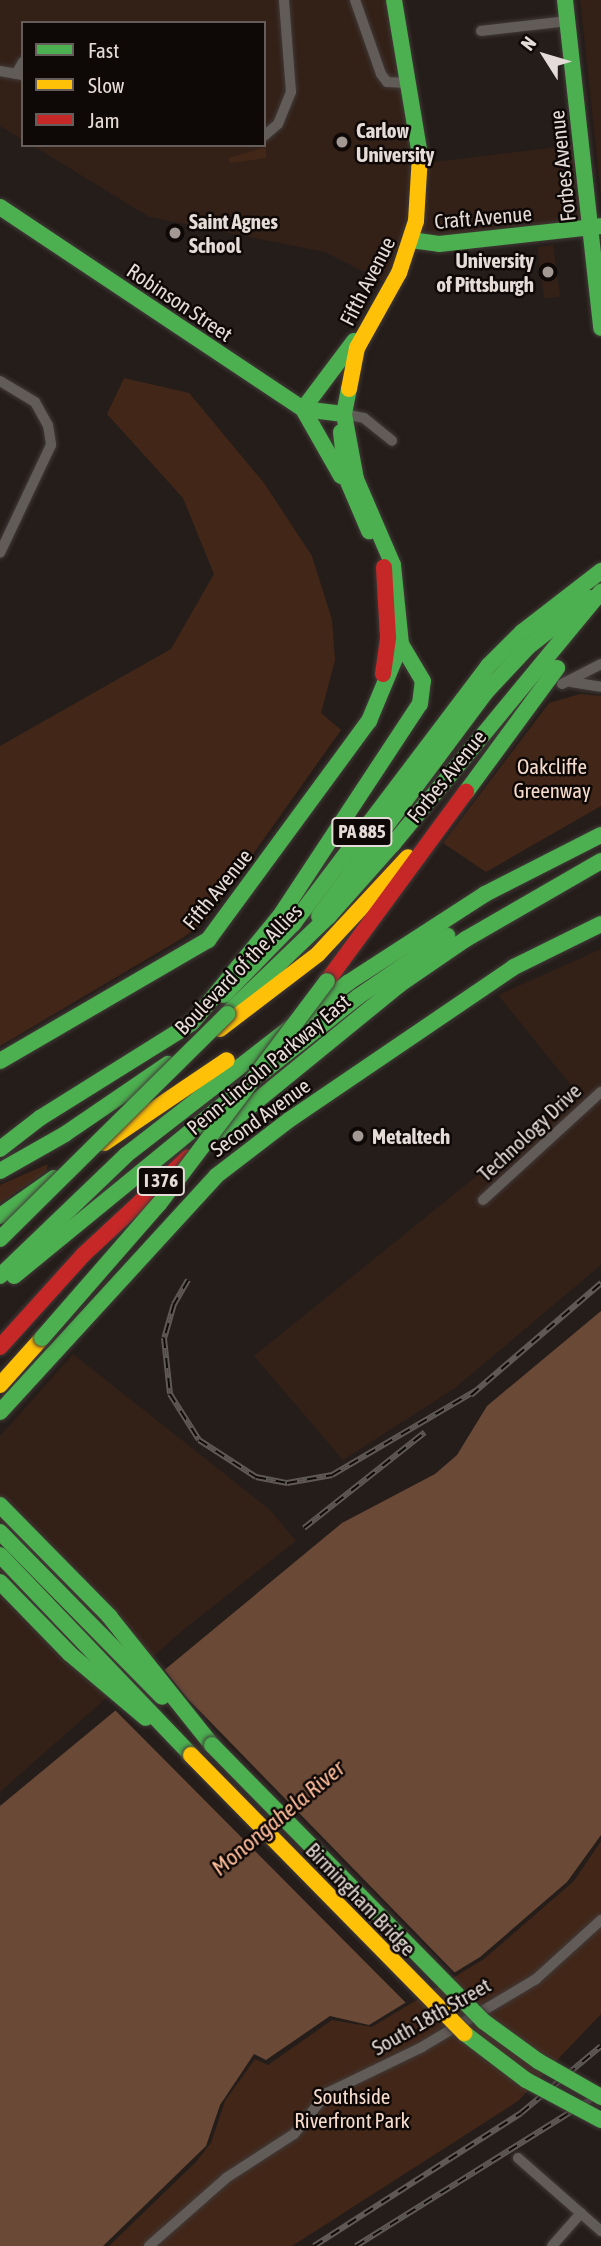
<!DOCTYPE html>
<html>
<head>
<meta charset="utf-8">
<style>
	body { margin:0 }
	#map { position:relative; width:601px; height:2246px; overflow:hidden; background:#251d1a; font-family:"Asap Condensed",sans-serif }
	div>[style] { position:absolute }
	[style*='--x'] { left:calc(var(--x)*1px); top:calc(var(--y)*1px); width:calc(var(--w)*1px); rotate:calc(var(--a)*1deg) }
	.built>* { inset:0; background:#332118; transform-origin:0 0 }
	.green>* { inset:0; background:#422719 }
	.water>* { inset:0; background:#6b4937 }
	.pier>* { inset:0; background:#251d1a }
	.roads { filter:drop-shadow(0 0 2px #413a38) drop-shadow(0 0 2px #413a38) }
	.street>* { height:10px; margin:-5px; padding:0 5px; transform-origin:5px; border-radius:5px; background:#625c59 }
	.fast>* { height:16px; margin:-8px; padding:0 8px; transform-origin:8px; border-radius:8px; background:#4caf50 }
	.slow>* { height:16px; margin:-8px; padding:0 8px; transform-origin:8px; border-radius:8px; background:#ffc107 }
	.jam>* { height:16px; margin:-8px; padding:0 8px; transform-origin:8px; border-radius:8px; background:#c62828 }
	.rail>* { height:6px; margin-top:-3px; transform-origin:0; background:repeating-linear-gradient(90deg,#0e0806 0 10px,#5f5956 0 20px); box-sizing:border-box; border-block:2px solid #5f5956 }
	.bridges { filter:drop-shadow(0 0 2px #413a38) drop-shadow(0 0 2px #413a38) }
	.fast-bridge>* { height:16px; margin:-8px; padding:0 8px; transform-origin:8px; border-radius:8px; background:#4caf50 }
	.slow-bridge>* { height:16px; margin:-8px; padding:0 8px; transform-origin:8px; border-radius:8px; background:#ffc107 }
	.dots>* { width:19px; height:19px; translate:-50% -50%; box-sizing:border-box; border:4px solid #0e0806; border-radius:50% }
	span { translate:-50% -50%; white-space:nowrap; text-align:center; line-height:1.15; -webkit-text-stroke:5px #0e0806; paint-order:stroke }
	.shield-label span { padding:2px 5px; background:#0e0806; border:2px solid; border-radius:5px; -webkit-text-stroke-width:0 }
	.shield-label { font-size:19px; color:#e6dcd7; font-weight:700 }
	.poi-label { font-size:21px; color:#e6dcd7; font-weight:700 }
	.left { translate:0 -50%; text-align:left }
	.right { translate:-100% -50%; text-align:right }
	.street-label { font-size:21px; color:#e6dcd7 }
	.park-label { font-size:21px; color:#f7dcce }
	.water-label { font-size:23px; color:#ffbd9b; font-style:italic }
	.legend { position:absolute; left:21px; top:21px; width:245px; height:126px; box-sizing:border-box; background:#0e0806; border:2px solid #645d5a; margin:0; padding:9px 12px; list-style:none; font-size:21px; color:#e6dcd7 }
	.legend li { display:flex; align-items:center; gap:14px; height:35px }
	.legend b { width:35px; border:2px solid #645d5a }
	.north { position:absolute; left:510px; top:21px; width:70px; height:70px; -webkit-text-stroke:5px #0e0806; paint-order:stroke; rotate:307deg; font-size:19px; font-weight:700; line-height:28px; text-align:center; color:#e6dcd7 }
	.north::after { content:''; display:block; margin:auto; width:24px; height:32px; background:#e6dcd7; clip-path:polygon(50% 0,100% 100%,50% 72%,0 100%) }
</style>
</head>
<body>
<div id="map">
	<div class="built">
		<i style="clip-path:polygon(0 0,393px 0,426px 163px,582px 144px,589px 227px,411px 241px,391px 285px,325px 252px,149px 217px,32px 145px,264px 145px,264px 23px,23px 23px,23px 140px,0 126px)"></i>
		<i style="clip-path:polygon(580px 0,601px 0,601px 196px)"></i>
		<i style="left:553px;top:245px;width:52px;height:16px;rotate:82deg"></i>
		<i style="clip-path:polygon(601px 949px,601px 1265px,455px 1388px,343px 1460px,254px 1356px,578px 1094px,498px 995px)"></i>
		<i style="clip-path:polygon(73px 1354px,269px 1509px,296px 1541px,183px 1630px,0 1792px,0 1436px)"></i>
	</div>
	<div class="green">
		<i style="clip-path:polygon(266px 147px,266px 158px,230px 163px,229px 158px)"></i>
		<i style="clip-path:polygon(124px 378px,189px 393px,264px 483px,312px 556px,332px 620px,335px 660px,321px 713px,341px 730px,207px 919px,184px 937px,0 1046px,0 746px,171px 649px,214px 574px,183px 498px,107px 414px)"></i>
		<i style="clip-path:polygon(580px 694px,601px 696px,601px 806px,486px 872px,443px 843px,549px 703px)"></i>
		<i style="clip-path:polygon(48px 1164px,46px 1172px,0 1203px,0 1185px)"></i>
		<i style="clip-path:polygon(601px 1841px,601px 2014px,518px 2101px,292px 2246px,109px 2246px,196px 2162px,211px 2143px,225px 2101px,255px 2059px,268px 2065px,332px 2020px,372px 2027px,484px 1959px,574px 1881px)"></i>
	</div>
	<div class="water">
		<i style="clip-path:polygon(601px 1311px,601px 1835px,567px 1882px,480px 1957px,369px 2025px,330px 2016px,266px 2060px,254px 2054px,220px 2105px,206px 2146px,103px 2246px,0 2246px,0 1806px,342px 1523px,435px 1474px,457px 1455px,487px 1406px)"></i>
	</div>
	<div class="pier">
		<i style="clip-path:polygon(163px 1668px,188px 1699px,457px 1975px,408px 2005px,114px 1709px)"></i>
	</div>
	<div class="roads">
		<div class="street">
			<i style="--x:355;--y:0;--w:78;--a:70.6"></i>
			<i style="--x:381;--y:74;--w:10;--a:53"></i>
			<i style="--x:387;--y:82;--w:19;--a:3"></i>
			<i style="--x:481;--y:31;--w:87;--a:-6.6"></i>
			<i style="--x:0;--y:71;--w:23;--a:10"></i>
			<i style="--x:16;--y:74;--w:14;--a:-60"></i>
			<i style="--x:264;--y:136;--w:18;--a:-41"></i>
			<i style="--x:278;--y:124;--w:35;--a:-68"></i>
			<i style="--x:291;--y:92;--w:92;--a:-94.4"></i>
			<i style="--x:0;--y:381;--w:41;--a:31"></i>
			<i style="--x:35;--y:402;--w:26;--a:61"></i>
			<i style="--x:48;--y:425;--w:20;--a:81"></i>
			<i style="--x:51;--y:445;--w:119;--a:115.3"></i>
			<i style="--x:344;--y:414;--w:20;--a:11"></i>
			<i style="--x:364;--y:418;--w:36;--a:39"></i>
			<i style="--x:571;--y:682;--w:30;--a:9"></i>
			<i style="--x:562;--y:684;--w:44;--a:-27.1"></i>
			<i style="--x:483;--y:1200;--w:160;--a:-42.5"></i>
			<i style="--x:518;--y:2158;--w:111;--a:41.3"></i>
			<i style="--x:149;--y:2246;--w:103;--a:-41.4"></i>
			<i style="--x:226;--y:2178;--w:81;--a:-32.9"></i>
			<i style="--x:294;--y:2134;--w:53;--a:-51.2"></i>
			<i style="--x:327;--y:2093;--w:106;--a:-25.8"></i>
			<i style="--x:422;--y:2047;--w:133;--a:-30.8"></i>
			<i style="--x:536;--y:1979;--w:88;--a:-42.2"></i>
			<i style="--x:552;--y:2246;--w:44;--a:-48.7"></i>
		</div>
		<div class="fast">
			<i style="--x:394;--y:0;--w:158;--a:80.5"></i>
			<i style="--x:565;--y:0;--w:330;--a:83.7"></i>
			<i style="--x:0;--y:207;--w:364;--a:33.7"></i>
			<i style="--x:303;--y:409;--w:41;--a:7"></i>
			<i style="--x:411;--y:240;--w:28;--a:8"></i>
			<i style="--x:439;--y:244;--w:163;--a:-6.3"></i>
			<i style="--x:303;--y:409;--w:77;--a:60.4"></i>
			<i style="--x:303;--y:409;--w:85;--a:-53.1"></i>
			<i style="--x:341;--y:432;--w:45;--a:83.7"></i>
			<i style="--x:346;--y:477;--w:59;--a:66.9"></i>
			<i style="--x:466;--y:792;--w:154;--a:-53.7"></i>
			<i style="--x:319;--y:916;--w:278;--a:-53.3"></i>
			<i style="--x:485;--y:693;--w:63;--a:-46.9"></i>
			<i style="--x:528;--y:647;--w:79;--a:-38.3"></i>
			<i style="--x:224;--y:995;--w:99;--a:-45.8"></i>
			<i style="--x:293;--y:924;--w:323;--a:-52.9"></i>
			<i style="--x:488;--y:666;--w:48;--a:-45"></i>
			<i style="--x:522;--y:632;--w:100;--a:-37.7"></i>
			<i style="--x:227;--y:1014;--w:141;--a:-43.9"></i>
			<i style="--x:329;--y:916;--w:96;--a:-48.4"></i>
			<i style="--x:393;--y:844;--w:327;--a:-50.5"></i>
			<i style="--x:0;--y:1061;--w:241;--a:-30.2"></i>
			<i style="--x:208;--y:940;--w:272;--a:-53.7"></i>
			<i style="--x:369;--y:721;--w:83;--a:-67.4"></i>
			<i style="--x:263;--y:1072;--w:122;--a:-38.4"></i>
			<i style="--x:359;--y:996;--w:107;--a:-34.3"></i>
			<i style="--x:220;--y:1131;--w:231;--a:-39.2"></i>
			<i style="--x:399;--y:985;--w:81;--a:-34.5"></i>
			<i style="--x:466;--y:939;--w:156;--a:-30"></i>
			<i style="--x:0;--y:1149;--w:51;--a:-37.8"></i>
			<i style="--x:40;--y:1118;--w:179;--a:-32"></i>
			<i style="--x:192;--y:1023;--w:139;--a:-50.6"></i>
			<i style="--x:280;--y:916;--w:254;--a:-56.6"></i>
			<i style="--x:420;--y:704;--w:23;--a:-83"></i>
			<i style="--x:423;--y:681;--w:43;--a:-120.7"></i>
			<i style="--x:401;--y:644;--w:79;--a:-95.8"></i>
			<i style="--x:393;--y:565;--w:94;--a:-113.3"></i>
			<i style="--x:356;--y:479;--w:66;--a:-100.5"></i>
			<i style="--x:344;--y:414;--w:25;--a:-79"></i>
			<i style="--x:0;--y:1171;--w:75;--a:-29.6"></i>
			<i style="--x:65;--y:1134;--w:125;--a:-34.2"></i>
			<i style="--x:0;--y:1216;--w:66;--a:-35.1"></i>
			<i style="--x:0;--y:1276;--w:175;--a:-43.8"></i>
			<i style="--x:126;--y:1155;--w:282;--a:-37.8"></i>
			<i style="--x:349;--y:982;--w:162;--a:-32.9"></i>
			<i style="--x:485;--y:894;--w:130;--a:-27"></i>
			<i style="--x:14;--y:1276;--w:292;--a:-39.3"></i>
			<i style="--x:0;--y:1412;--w:320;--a:-47.5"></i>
			<i style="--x:216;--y:1176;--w:92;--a:-37.5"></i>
			<i style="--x:289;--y:1120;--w:272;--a:-34.2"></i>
			<i style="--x:514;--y:967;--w:97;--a:-26.3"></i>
			<i style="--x:0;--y:1505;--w:156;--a:45.5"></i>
			<i style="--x:109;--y:1616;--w:165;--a:51.4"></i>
			<i style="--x:0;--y:1532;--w:231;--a:45.5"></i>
			<i style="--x:0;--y:1555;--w:277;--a:46.3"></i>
			<i style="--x:0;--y:1582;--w:100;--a:45.8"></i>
			<i style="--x:70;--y:1654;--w:99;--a:40.1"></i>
		</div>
		<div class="slow">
			<i style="--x:349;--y:389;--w:42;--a:-79"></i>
			<i style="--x:357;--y:348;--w:86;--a:-60.8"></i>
			<i style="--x:399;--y:273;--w:55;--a:-71.9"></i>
			<i style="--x:416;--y:221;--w:65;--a:-86.5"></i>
			<i style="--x:220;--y:1029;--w:123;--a:-37.4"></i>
			<i style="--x:318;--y:954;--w:132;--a:-47.1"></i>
			<i style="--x:104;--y:1143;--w:148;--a:-34"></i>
			<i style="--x:0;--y:1385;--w:63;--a:-48.2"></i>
		</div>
		<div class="jam">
			<i style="--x:383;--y:674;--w:37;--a:-82"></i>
			<i style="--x:388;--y:637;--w:70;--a:-93.3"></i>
			<i style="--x:327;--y:981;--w:235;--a:-53.7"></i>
			<i style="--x:0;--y:1347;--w:124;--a:-47.9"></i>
			<i style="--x:83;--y:1255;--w:144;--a:-42.8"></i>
		</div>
	</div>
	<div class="rail">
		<i style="--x:188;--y:1280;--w:28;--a:120"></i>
		<i style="--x:174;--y:1304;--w:35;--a:106"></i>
		<i style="--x:164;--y:1338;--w:56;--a:83.9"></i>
		<i style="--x:170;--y:1394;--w:54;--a:57.8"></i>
		<i style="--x:199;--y:1440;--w:68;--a:33"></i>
		<i style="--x:256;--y:1477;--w:32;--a:11"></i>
		<i style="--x:287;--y:1483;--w:46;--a:-10.1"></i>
		<i style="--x:332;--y:1475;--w:168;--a:-30.4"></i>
		<i style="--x:471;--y:1395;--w:172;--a:-40.7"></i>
		<i style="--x:304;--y:1528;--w:154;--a:-38.4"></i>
		<i style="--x:314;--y:2246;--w:246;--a:-32.7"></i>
		<i style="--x:521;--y:2113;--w:104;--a:-39.9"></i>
		<i style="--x:356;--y:2246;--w:289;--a:-32"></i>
	</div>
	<div class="bridges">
		<div class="fast-bridge">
			<i style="--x:0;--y:1239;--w:320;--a:-44.7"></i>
			<i style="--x:42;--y:1338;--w:178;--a:-48.9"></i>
			<i style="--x:159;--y:1204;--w:279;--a:-53"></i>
			<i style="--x:212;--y:1745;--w:387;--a:45.5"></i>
			<i style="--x:483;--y:2021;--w:68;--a:36"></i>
			<i style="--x:538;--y:2061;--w:73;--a:29.7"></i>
			<i style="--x:464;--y:2033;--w:78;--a:37.2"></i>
			<i style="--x:526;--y:2080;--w:85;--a:28.1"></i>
		</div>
		<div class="slow-bridge">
			<i style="--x:191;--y:1755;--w:390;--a:45.5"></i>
		</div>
	</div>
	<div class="dots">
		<i style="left:342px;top:142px;background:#a29995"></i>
		<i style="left:175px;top:233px;background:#a29995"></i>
		<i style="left:548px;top:272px;background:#a29995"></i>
		<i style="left:358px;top:1136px;background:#a29995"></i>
	</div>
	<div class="shield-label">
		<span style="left:362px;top:832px">PA 885</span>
		<span style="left:161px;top:1181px">I 376</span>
	</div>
	<div class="poi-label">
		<span class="left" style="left:356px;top:142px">Carlow<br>University</span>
		<span class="left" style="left:189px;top:233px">Saint Agnes<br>School</span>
		<span class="right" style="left:534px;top:272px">University<br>of Pittsburgh</span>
		<span class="left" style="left:372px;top:1136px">Metaltech</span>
	</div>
	<div class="street-label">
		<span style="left:562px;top:166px;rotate:-96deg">Forbes Avenue</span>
		<span style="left:483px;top:217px;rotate:-5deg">Craft Avenue</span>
		<span style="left:367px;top:281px;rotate:-63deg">Fifth Avenue</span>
		<span style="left:180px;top:302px;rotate:34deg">Robinson Street</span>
		<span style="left:446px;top:776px;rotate:-51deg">Forbes Avenue</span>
		<span style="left:217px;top:889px;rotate:-51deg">Fifth Avenue</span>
		<span style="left:238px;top:969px;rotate:-46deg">Boulevard of the Allies</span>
		<span style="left:268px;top:1064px;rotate:-40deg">Penn-Lincoln Parkway East</span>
		<span style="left:260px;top:1117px;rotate:-36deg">Second Avenue</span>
		<span style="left:529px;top:1132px;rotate:-43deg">Technology Drive</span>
		<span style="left:361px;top:1899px;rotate:46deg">Birmingham Bridge</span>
		<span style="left:431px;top:2016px;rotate:-30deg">South 18th Street</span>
	</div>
	<div class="park-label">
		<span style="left:552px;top:778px">Oakcliffe<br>Greenway</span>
		<span style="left:352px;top:2108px">Southside<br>Riverfront Park</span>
	</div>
	<div class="water-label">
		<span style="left:278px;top:1818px;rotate:-40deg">Monongahela River</span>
	</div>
	<ul class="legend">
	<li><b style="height:9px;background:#4caf50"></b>Fast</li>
	<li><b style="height:9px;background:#ffc107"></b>Slow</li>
	<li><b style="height:9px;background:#c62828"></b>Jam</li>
	</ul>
	<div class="north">N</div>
</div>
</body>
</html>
